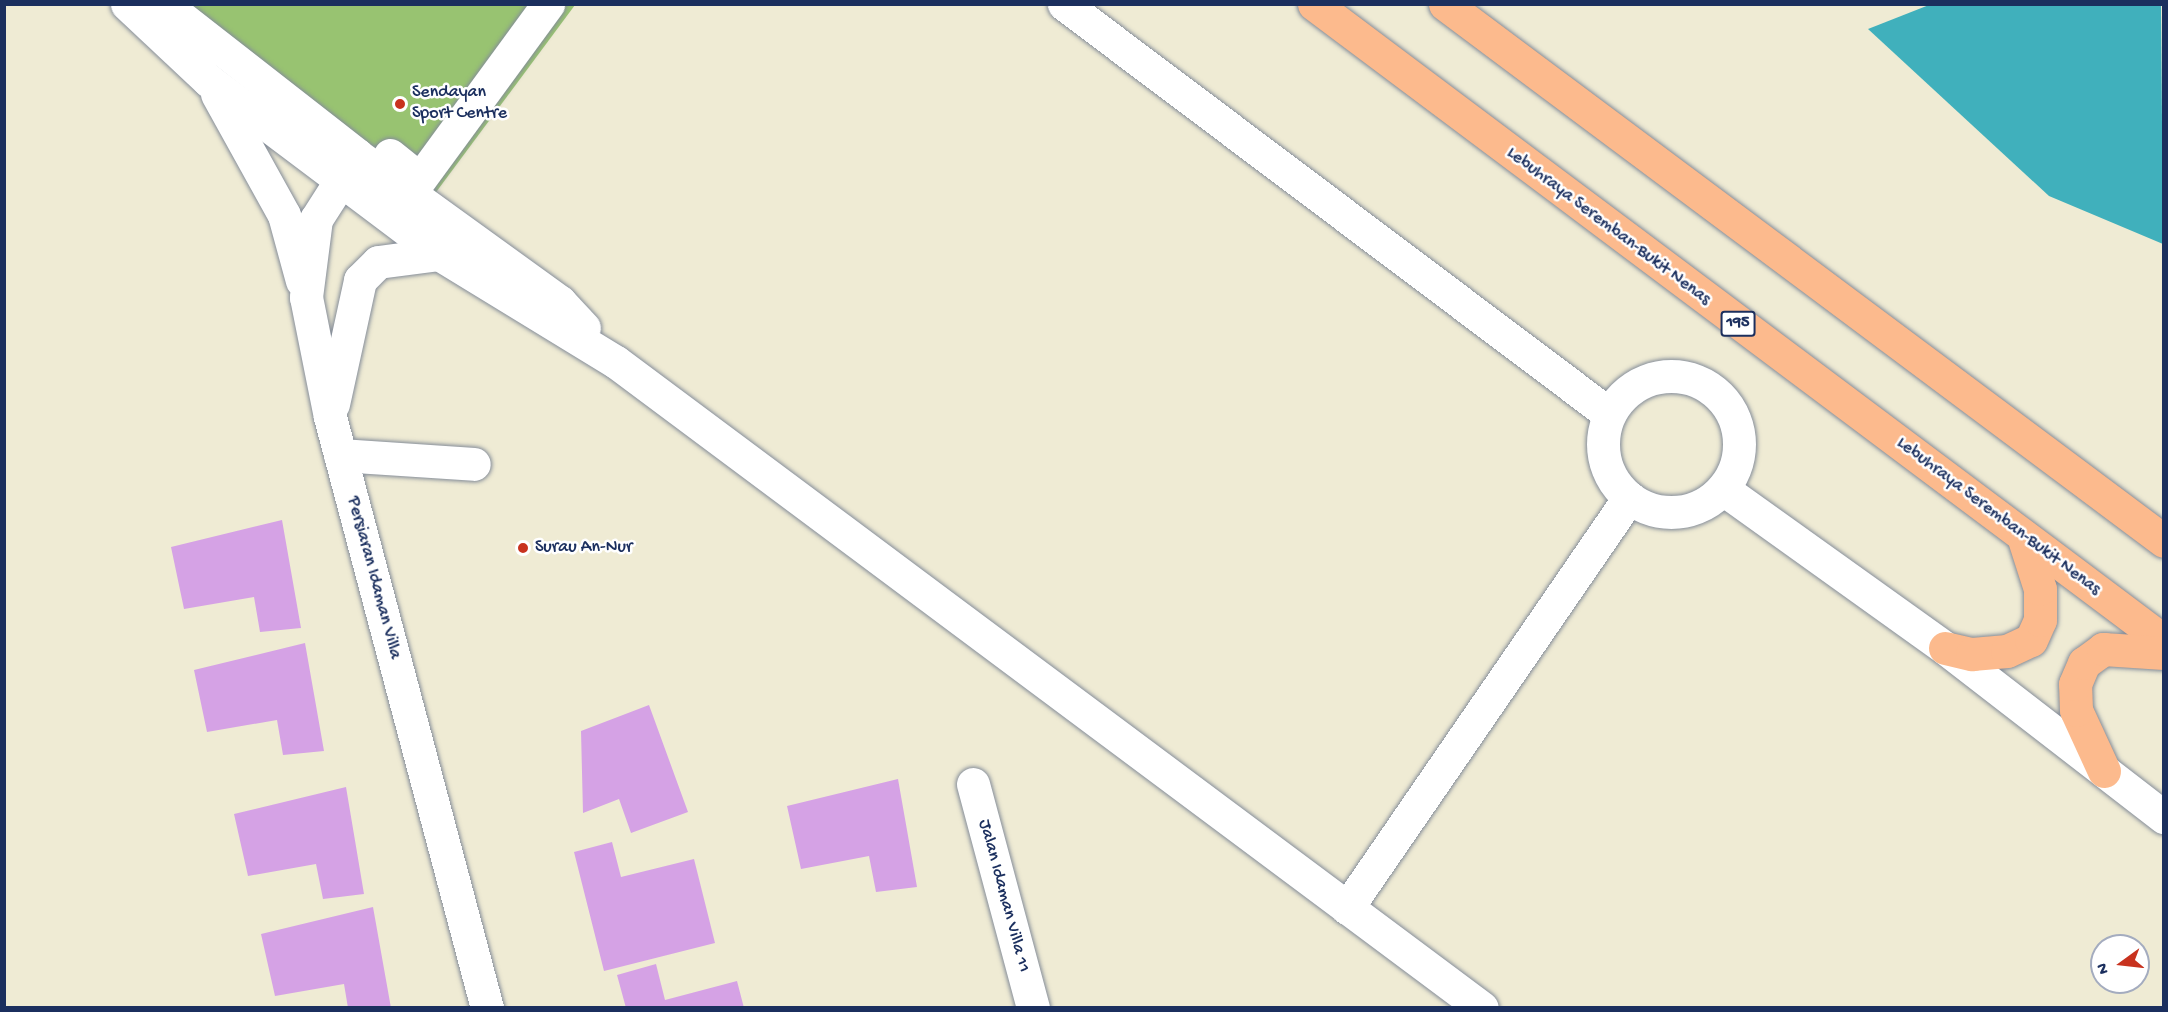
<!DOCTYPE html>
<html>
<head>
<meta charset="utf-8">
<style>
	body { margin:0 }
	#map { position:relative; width:2168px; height:1012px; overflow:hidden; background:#efebd4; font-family:"Gochi Hand",sans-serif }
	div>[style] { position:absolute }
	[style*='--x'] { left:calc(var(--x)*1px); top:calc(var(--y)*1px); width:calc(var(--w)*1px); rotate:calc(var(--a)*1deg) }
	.green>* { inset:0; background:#98c371 }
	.water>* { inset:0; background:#40b0bc }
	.building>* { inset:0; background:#d5a2e5 }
	.roads { filter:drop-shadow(0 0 2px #858d99) drop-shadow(0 0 2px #858d99) }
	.minor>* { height:33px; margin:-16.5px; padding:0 16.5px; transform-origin:16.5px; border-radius:16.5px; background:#fff }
	.minor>.ring { margin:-16.5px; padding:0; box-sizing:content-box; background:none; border:33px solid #fff; border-radius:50% }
	.highway>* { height:33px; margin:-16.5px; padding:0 16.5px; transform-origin:16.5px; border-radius:16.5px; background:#fcba8d }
	.dots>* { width:16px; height:16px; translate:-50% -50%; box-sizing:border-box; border:3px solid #fff; border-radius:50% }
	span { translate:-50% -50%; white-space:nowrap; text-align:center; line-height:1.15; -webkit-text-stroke:5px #fff; paint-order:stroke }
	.shield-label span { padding:2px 4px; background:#fff; border:2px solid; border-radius:4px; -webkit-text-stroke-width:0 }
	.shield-label { font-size:16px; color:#1b2f5e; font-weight:700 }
	.poi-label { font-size:18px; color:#1b2f5e }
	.left { translate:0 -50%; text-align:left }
	.street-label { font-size:18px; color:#1b2f5e }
	.frame { position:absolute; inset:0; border:6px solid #1b2f5e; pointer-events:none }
	.north { position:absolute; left:2090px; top:934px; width:60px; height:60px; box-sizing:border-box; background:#fff; border:2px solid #a4acbf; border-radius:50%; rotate:255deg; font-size:16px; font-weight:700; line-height:24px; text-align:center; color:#1b2f5e }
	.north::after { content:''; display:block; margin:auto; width:21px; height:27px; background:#c8321e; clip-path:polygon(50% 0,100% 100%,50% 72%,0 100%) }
</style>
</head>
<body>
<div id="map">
	<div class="green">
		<i style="clip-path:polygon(169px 5px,575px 5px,428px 203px)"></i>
	</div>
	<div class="water">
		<i style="clip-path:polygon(1929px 5px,2161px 5px,2163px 244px,2049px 196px,1868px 29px)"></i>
	</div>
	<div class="building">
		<i style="clip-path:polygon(282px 520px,301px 628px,260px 632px,254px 597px,184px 609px,171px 547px)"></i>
		<i style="clip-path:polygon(305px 643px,324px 751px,283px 755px,277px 720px,207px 732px,194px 670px)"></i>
		<i style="clip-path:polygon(649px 705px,688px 812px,631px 833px,619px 799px,583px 813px,581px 731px)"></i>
		<i style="clip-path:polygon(898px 779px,917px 887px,876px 892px,869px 856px,801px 869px,787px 806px)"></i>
		<i style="clip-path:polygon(346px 787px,364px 894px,323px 899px,316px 864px,248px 876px,234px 814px)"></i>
		<i style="clip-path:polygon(612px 842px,621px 877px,694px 859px,715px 943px,604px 971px,574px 852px)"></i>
		<i style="clip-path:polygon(373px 907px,391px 1008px,348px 1008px,344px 984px,275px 996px,261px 934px)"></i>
		<i style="clip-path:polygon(656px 964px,665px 1000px,737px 981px,744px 1008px,626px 1008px,617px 975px)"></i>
	</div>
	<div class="roads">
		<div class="minor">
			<i style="--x:127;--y:4;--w:111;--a:43.2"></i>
			<i style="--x:208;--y:80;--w:289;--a:37"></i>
			<i style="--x:439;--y:254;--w:207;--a:31.4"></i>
			<i style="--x:616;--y:362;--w:1080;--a:36.72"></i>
			<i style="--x:164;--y:4;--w:245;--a:38"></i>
			<i style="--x:357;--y:155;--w:251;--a:35.9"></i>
			<i style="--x:560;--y:302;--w:35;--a:47"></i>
			<i style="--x:1064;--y:4;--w:682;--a:36.95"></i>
			<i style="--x:217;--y:94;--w:138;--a:61"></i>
			<i style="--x:284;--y:215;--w:68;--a:74.7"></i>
			<i style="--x:357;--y:155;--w:76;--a:122.6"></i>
			<i style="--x:316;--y:219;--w:79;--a:97.3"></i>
			<i style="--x:306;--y:297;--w:122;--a:78.7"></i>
			<i style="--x:330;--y:417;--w:611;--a:75.12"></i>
			<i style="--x:390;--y:155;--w:38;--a:39"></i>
			<i style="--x:420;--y:179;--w:217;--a:-53.8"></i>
			<i class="ring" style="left:1603px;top:376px;width:103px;height:103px"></i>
			<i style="--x:333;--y:404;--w:127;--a:-77.7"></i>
			<i style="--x:360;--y:280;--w:25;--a:-45"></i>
			<i style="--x:378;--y:262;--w:62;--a:-7.5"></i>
			<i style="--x:340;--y:455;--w:134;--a:3.8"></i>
			<i style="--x:1723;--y:489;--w:273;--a:35.6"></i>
			<i style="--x:1945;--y:648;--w:277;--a:37.7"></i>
			<i style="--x:973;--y:784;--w:232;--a:75"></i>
			<i style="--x:1347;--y:908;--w:498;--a:-55.5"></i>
		</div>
		<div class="highway">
			<i style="--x:1314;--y:4;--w:1062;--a:36.85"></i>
			<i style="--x:1445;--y:4;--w:897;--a:36.75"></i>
			<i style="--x:1945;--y:648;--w:28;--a:13"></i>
			<i style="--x:1972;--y:654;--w:35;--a:-5"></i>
			<i style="--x:2007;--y:651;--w:26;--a:-25"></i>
			<i style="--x:2031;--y:640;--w:22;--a:-66"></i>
			<i style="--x:2040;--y:620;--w:31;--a:-90"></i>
			<i style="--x:2040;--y:589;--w:56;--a:-107.8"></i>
			<i style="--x:2104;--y:771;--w:67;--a:-114.7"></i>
			<i style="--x:2076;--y:710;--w:26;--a:-92"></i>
			<i style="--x:2075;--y:684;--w:23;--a:-67"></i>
			<i style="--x:2084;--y:663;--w:24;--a:-36"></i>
			<i style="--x:2103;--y:649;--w:61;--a:3.8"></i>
		</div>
	</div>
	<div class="dots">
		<i style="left:400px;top:104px;background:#c8321e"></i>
		<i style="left:523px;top:548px;background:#c8321e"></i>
	</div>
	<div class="shield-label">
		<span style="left:1738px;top:324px">195</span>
	</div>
	<div class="poi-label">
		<span class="left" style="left:412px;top:104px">Sendayan<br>Sport Centre</span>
		<span class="left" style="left:535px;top:548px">Surau An-Nur</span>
	</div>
	<div class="street-label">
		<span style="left:1608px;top:227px;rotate:37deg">Lebuhraya Seremban-Bukit Nenas</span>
		<span style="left:1998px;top:517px;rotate:37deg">Lebuhraya Seremban-Bukit Nenas</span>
		<span style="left:373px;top:578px;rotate:75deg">Persiaran Idaman Villa</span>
		<span style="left:1003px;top:896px;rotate:75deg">Jalan Idaman Villa 11</span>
	</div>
	<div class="frame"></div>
	<div class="north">N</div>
</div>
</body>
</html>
